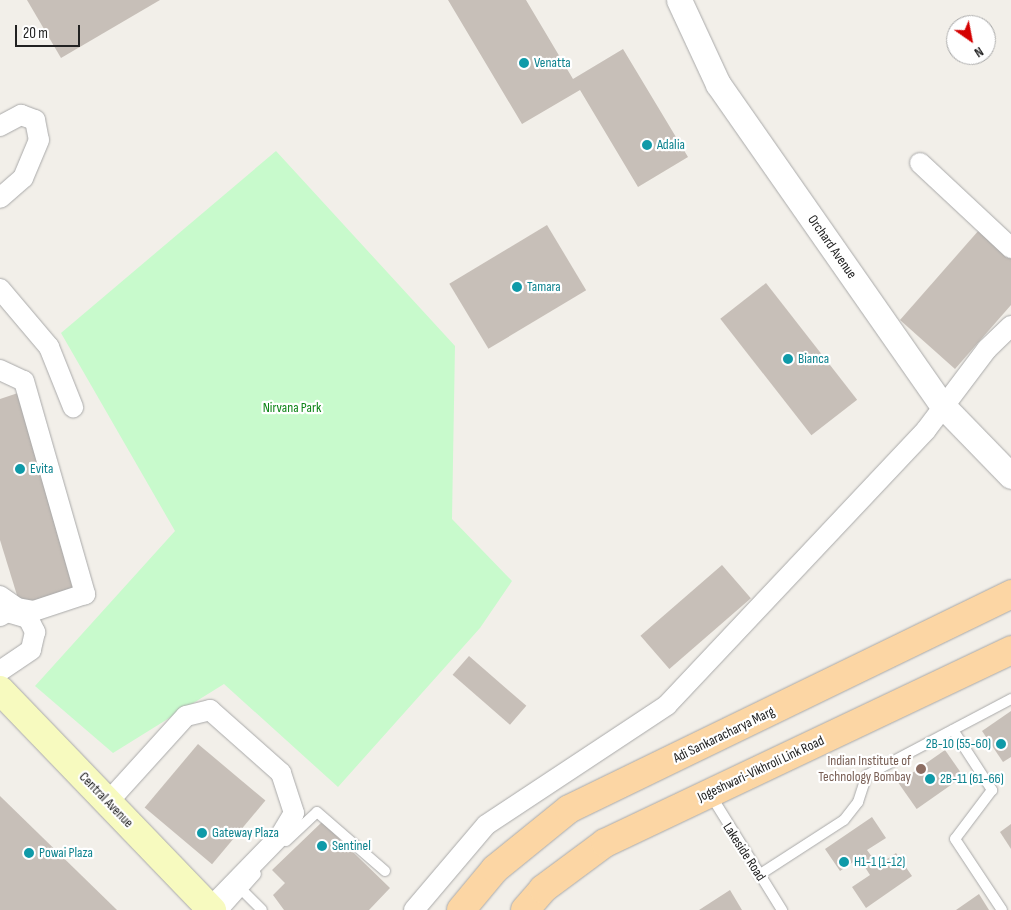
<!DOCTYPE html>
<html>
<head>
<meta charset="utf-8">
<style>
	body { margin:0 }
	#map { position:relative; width:1011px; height:910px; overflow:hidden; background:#f2efe9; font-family:"Sofia Sans Condensed",sans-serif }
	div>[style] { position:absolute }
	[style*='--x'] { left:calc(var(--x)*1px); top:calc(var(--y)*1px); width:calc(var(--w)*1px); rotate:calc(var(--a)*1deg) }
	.park>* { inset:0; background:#c8facc }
	.building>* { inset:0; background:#c7bfb8; transform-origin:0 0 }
	.roads { filter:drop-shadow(0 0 1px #a9a9a9) drop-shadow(0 0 1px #a9a9a9) }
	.service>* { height:10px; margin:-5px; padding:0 5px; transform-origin:5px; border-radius:5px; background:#fff }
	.minor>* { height:20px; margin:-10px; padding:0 10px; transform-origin:10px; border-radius:10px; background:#fff }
	.tertiary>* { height:25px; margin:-12.5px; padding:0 12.5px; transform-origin:12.5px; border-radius:12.5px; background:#fff }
	.secondary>* { height:28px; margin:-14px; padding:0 14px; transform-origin:14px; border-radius:14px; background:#f7fabf }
	.primary>* { height:28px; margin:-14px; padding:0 14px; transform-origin:14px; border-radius:14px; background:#fcd6a4 }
	.dots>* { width:14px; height:14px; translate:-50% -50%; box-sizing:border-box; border:2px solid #fff; border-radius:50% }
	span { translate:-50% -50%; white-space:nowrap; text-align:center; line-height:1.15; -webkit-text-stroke:4.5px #fff; paint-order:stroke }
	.culture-label { font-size:14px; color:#0d838f }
	.left { translate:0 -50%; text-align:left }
	.right { translate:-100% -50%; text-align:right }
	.street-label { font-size:14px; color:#222 }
	.park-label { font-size:14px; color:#0c8416 }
	.education-label { font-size:14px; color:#785e54 }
	.north { position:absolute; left:946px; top:15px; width:50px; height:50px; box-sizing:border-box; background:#fff; border:1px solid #a7a7a7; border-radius:50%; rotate:147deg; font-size:14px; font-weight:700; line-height:20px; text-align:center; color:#222 }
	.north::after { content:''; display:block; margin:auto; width:18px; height:22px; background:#d40000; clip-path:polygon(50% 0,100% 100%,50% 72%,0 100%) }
	.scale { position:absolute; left:15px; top:25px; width:65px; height:22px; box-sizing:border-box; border:2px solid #222; border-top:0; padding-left:6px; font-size:15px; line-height:18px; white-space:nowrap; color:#222; -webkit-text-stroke:4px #fff; paint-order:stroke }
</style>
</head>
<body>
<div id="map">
	<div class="park">
		<i style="clip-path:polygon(276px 151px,455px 346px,452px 519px,512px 581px,480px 628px,338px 787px,224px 684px,113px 753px,35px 686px,175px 531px,61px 333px)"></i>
	</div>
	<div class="building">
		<i style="clip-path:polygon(27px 0,160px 0,61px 58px)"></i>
		<i style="clip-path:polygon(448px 0,526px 0,573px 79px,623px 49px,688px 157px,638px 187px,580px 90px,522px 124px)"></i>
		<i style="left:547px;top:225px;width:76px;height:114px;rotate:59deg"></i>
		<i style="clip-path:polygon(979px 230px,1011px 258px,1011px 305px,955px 369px,900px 320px)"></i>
		<i style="left:766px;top:283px;width:148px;height:58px;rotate:52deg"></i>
		<i style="clip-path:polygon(18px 393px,73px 589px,20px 605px,0 540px,0 399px)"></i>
		<i style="left:722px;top:565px;width:44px;height:108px;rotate:49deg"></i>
		<i style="left:469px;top:656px;width:76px;height:25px;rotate:41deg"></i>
		<i style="clip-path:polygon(1011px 711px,1011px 757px,1003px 762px,982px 731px)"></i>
		<i style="left:198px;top:744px;width:88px;height:83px;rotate:40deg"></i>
		<i style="left:945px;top:750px;width:32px;height:57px;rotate:55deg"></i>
		<i style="clip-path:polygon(0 796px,117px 910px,0 910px)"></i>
		<i style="clip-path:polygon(872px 817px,886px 838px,867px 850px,878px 865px,896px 853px,912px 876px,866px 908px,852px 887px,870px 875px,859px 858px,840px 871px,825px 849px)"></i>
		<i style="clip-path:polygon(322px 822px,390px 888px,369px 910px,284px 910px,273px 895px,285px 883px,272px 870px)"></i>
		<i style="clip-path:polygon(1011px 824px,1011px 849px,1000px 832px)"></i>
		<i style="clip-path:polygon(730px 890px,742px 910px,699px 910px)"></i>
		<i style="clip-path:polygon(979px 894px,989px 910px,956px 910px)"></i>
	</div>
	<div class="roads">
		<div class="service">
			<i style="--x:953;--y:730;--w:72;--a:57"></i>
			<i style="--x:992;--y:790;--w:61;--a:127.1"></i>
			<i style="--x:955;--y:839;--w:85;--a:56.5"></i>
			<i style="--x:710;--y:794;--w:137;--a:58.2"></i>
			<i style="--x:286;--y:841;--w:42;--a:-43.1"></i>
			<i style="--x:317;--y:812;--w:90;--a:40.9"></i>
			<i style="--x:759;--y:875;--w:101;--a:-32.9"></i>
			<i style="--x:844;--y:820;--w:23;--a:-52"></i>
			<i style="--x:858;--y:802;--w:28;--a:-72"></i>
			<i style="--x:867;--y:775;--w:163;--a:-27.8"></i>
			<i style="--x:242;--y:890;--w:28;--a:45"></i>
			<i style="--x:224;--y:910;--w:48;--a:-48.4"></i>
		</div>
		<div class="minor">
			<i style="--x:0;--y:126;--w:24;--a:-28"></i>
			<i style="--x:21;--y:115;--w:15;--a:20"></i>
			<i style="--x:35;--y:120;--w:20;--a:79"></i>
			<i style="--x:39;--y:140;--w:41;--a:112.8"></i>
			<i style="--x:23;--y:178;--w:30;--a:139"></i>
			<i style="--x:920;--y:163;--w:125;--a:43"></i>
			<i style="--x:0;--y:289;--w:76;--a:49.8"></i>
			<i style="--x:49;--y:347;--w:65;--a:68.2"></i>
			<i style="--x:0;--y:370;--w:26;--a:25"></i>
			<i style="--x:24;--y:381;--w:222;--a:74"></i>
			<i style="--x:85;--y:594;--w:54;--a:161.6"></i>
			<i style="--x:34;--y:611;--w:17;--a:-170"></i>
			<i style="--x:17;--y:608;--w:21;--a:-145"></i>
			<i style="--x:0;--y:616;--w:8;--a:-30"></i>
			<i style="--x:7;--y:612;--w:22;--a:16"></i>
			<i style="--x:28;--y:618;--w:16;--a:63"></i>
			<i style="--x:35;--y:632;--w:18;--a:103"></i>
			<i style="--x:31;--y:650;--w:37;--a:146"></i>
			<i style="--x:108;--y:802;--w:116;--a:-47.8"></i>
			<i style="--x:186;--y:716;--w:25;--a:-14"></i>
			<i style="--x:210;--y:710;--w:95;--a:41.6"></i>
			<i style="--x:281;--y:773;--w:42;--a:72"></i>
			<i style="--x:294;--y:813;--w:27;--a:121"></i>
			<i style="--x:280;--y:836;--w:100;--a:134.2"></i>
			<i style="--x:414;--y:910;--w:111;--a:-49.7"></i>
			<i style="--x:486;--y:825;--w:217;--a:-33.5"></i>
			<i style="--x:667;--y:705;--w:378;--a:-46.7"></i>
			<i style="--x:926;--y:430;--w:101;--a:-53"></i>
			<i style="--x:987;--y:349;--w:33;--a:-44"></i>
		</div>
		<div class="tertiary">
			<i style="--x:679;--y:0;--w:93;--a:65.1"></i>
			<i style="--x:718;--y:84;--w:391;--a:55.1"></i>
			<i style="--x:942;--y:405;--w:99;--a:45.8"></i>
		</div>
		<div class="secondary">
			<i style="--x:0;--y:690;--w:306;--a:46.1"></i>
		</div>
		<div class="primary">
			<i style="--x:461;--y:910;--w:53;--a:-50.3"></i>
			<i style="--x:495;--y:869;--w:95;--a:-39"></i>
			<i style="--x:569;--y:809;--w:492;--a:-25.9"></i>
			<i style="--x:525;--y:910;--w:28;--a:-49"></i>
			<i style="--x:543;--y:889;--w:77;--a:-36.6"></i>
			<i style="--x:605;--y:843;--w:450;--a:-25.4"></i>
		</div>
	</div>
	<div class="dots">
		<i style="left:524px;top:63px;background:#0f9aa8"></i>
		<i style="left:647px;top:145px;background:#0f9aa8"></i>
		<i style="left:517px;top:287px;background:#0f9aa8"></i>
		<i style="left:788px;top:359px;background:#0f9aa8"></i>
		<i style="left:20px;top:469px;background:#0f9aa8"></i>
		<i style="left:1001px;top:744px;background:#0f9aa8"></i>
		<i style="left:921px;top:769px;background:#8d6e63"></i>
		<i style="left:930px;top:779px;background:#0f9aa8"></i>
		<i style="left:202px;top:833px;background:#0f9aa8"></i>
		<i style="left:322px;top:846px;background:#0f9aa8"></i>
		<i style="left:29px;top:853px;background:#0f9aa8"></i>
		<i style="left:844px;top:862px;background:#0f9aa8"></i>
	</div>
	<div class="culture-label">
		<span class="left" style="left:534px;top:63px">Venatta</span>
		<span class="left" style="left:657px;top:145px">Adalia</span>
		<span class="left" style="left:527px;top:287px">Tamara</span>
		<span class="left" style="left:798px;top:359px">Bianca</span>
		<span class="left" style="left:30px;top:469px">Evita</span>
		<span class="right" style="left:991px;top:744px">2B-10 (55-60)</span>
		<span class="left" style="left:940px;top:779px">2B-11 (61-66)</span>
		<span class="left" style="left:212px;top:833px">Gateway Plaza</span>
		<span class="left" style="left:332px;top:846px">Sentinel</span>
		<span class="left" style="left:39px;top:853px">Powai Plaza</span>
		<span class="left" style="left:854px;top:862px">H1-1 (1-12)</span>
	</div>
	<div class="street-label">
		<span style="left:832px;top:247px;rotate:55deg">Orchard Avenue</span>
		<span style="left:724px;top:735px;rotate:-26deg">Adi Sankaracharya Marg</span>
		<span style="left:761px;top:769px;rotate:-25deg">Jogeshwari-Vikhroli Link Road</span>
		<span style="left:106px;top:800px;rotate:46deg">Central Avenue</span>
		<span style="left:744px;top:852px;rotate:57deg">Lakeside Road</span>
	</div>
	<div class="park-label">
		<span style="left:292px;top:408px">Nirvana Park</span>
	</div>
	<div class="education-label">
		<span class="right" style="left:911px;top:769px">Indian Institute of<br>Technology Bombay</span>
	</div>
	<div class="north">N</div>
	<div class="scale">20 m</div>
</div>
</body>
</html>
